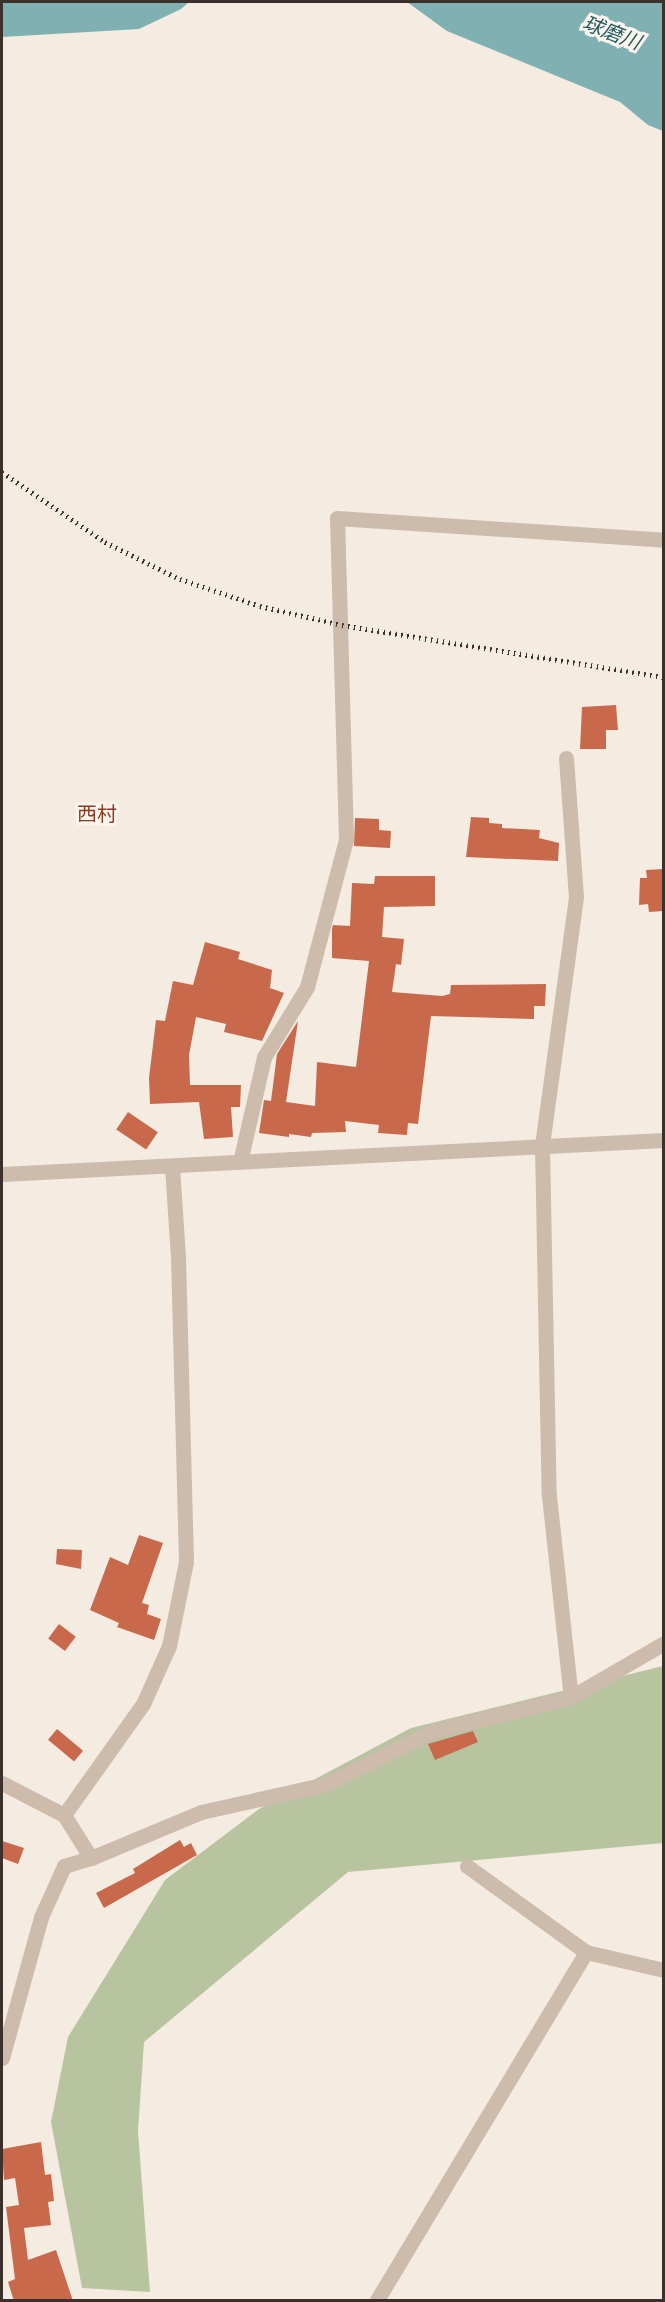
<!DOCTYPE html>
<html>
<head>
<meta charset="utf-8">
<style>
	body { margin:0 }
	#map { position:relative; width:665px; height:2302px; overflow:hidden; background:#f4ebe1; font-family:Quicksand,"Noto Sans JP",sans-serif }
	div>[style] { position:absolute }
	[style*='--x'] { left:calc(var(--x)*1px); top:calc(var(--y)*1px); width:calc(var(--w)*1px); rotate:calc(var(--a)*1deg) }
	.green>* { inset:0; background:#b8c4a0 }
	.water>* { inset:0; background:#7fb0b2 }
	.building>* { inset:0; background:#c8694b; transform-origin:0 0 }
	.minor>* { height:15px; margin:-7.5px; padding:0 7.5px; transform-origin:7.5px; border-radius:7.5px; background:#cdbbac }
	.rail>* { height:4.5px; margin-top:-2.25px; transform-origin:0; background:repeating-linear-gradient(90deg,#3b302b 0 1.5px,transparent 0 6px) }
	span { translate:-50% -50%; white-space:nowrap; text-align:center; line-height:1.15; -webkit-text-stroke:6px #fbf5ee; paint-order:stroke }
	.water-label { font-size:20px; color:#1f5a5e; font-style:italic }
	.neighbourhood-label { font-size:20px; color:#8c3b22 }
	.frame { position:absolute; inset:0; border:3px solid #3b302b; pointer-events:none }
</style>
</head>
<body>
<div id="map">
	<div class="green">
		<i style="clip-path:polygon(663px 1666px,663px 1843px,348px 1872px,144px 2042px,138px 2131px,150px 2292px,82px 2288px,51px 2122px,68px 2037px,165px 1880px,259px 1809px,411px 1728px)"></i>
	</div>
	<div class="water">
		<i style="clip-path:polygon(2px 2px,189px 2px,181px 9px,139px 29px,2px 37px)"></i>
		<i style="clip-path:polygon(407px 2px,663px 2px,663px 131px,648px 125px,620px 102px,447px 31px)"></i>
	</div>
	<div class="building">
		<i style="clip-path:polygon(616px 705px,618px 730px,606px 730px,606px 749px,580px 749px,582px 707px)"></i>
		<i style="clip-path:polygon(471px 817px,489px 818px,489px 823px,502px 824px,502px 828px,540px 830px,539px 838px,559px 843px,558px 861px,466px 857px)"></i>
		<i style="clip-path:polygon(355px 818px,379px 819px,379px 830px,391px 831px,390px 848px,354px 846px)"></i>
		<i style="clip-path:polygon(663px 869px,663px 911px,649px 912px,648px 904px,639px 905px,640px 878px,647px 878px,646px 870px)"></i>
		<i style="clip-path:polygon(375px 876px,435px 876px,435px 906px,384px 907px,382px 937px,404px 939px,401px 965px,396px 964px,392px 992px,442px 996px,450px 994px,451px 985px,546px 984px,545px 1006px,534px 1006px,534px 1019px,431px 1016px,418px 1124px,408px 1123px,407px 1135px,378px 1133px,379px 1125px,345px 1121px,346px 1132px,312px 1133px,311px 1137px,289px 1134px,289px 1137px,259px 1133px,264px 1100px,271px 1101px,277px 1054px,298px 1021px,286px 1102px,315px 1106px,317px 1062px,356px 1067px,369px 961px,332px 958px,332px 929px,333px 925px,350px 926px,352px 883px,374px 884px)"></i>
		<i style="clip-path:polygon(205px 942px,240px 952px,238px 959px,272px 970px,270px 988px,284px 993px,262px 1041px,224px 1032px,226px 1024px,196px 1017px,189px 1055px,190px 1085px,241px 1085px,240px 1107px,231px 1107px,233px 1137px,204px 1139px,199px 1102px,150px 1104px,149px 1078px,156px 1020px,165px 1021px,173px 981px,193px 985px)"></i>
		<i style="left:128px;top:1112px;width:36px;height:21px;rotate:34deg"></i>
		<i style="clip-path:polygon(139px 1535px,163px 1543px,142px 1603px,149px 1605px,147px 1614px,161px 1619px,154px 1640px,117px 1627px,119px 1623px,90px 1610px,110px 1557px,128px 1565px)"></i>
		<i style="clip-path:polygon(57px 1549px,82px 1550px,81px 1569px,56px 1564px)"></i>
		<i style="left:59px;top:1624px;width:21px;height:18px;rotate:37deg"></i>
		<i style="left:57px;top:1729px;width:34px;height:14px;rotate:40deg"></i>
		<i style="clip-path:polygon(473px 1731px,478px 1742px,435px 1760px,428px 1744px)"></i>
		<i style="clip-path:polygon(180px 1840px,184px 1847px,191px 1843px,197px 1855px,104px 1908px,96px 1893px,135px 1873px,133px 1869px)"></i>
		<i style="clip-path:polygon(2px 1841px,24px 1848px,18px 1864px,2px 1858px)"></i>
		<i style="clip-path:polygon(41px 2142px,45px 2175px,51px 2174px,54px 2201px,48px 2202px,51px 2225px,24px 2228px,28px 2260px,56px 2250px,73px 2301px,14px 2301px,8px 2282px,15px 2279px,6px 2207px,19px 2205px,15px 2178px,4px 2180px,2px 2149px)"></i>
	</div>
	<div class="minor">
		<i style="--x:566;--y:758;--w:139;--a:85.9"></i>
		<i style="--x:576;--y:897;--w:251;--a:97.8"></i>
		<i style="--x:542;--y:1146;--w:350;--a:88.9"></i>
		<i style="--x:549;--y:1496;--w:202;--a:83.8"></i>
		<i style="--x:240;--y:1162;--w:108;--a:-77.1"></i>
		<i style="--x:264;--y:1057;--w:82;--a:-58.4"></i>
		<i style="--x:307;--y:987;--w:153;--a:-75.2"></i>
		<i style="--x:346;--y:839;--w:321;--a:-91.6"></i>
		<i style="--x:337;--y:518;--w:328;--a:3.8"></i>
		<i style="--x:2;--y:1174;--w:663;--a:-2.94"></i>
		<i style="--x:2;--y:1783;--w:70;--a:27.3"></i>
		<i style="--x:64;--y:1815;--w:51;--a:57.9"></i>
		<i style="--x:64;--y:1815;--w:136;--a:-54.6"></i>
		<i style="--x:143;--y:1704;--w:64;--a:-65.9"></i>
		<i style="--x:169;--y:1646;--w:86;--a:-78.6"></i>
		<i style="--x:186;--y:1562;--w:305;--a:-91.5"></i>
		<i style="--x:178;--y:1257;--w:91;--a:-93.8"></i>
		<i style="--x:467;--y:1866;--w:147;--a:35.9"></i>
		<i style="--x:586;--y:1952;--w:80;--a:13"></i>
		<i style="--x:2;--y:2058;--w:146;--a:-74.5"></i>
		<i style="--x:41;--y:1917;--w:56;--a:-65.7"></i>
		<i style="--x:64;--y:1866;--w:28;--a:-17"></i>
		<i style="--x:91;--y:1858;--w:119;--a:-22.7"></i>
		<i style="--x:201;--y:1812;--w:128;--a:-12.6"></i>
		<i style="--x:326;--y:1784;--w:119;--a:-26.4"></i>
		<i style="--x:433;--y:1731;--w:142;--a:-13.8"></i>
		<i style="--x:571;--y:1697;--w:108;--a:-30.1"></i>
		<i style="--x:377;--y:2300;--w:406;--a:-59"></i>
	</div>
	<div class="rail">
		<i style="--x:2;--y:472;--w:125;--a:34.2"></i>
		<i style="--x:105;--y:542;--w:84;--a:26.3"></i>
		<i style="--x:180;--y:579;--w:84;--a:18.6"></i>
		<i style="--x:260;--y:606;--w:84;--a:13"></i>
		<i style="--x:342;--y:625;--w:326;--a:9.2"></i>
	</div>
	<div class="water-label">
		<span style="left:612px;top:32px;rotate:21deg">球磨川</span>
	</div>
	<div class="neighbourhood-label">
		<span style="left:97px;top:813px">西村</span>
	</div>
	<div class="frame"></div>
</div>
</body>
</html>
